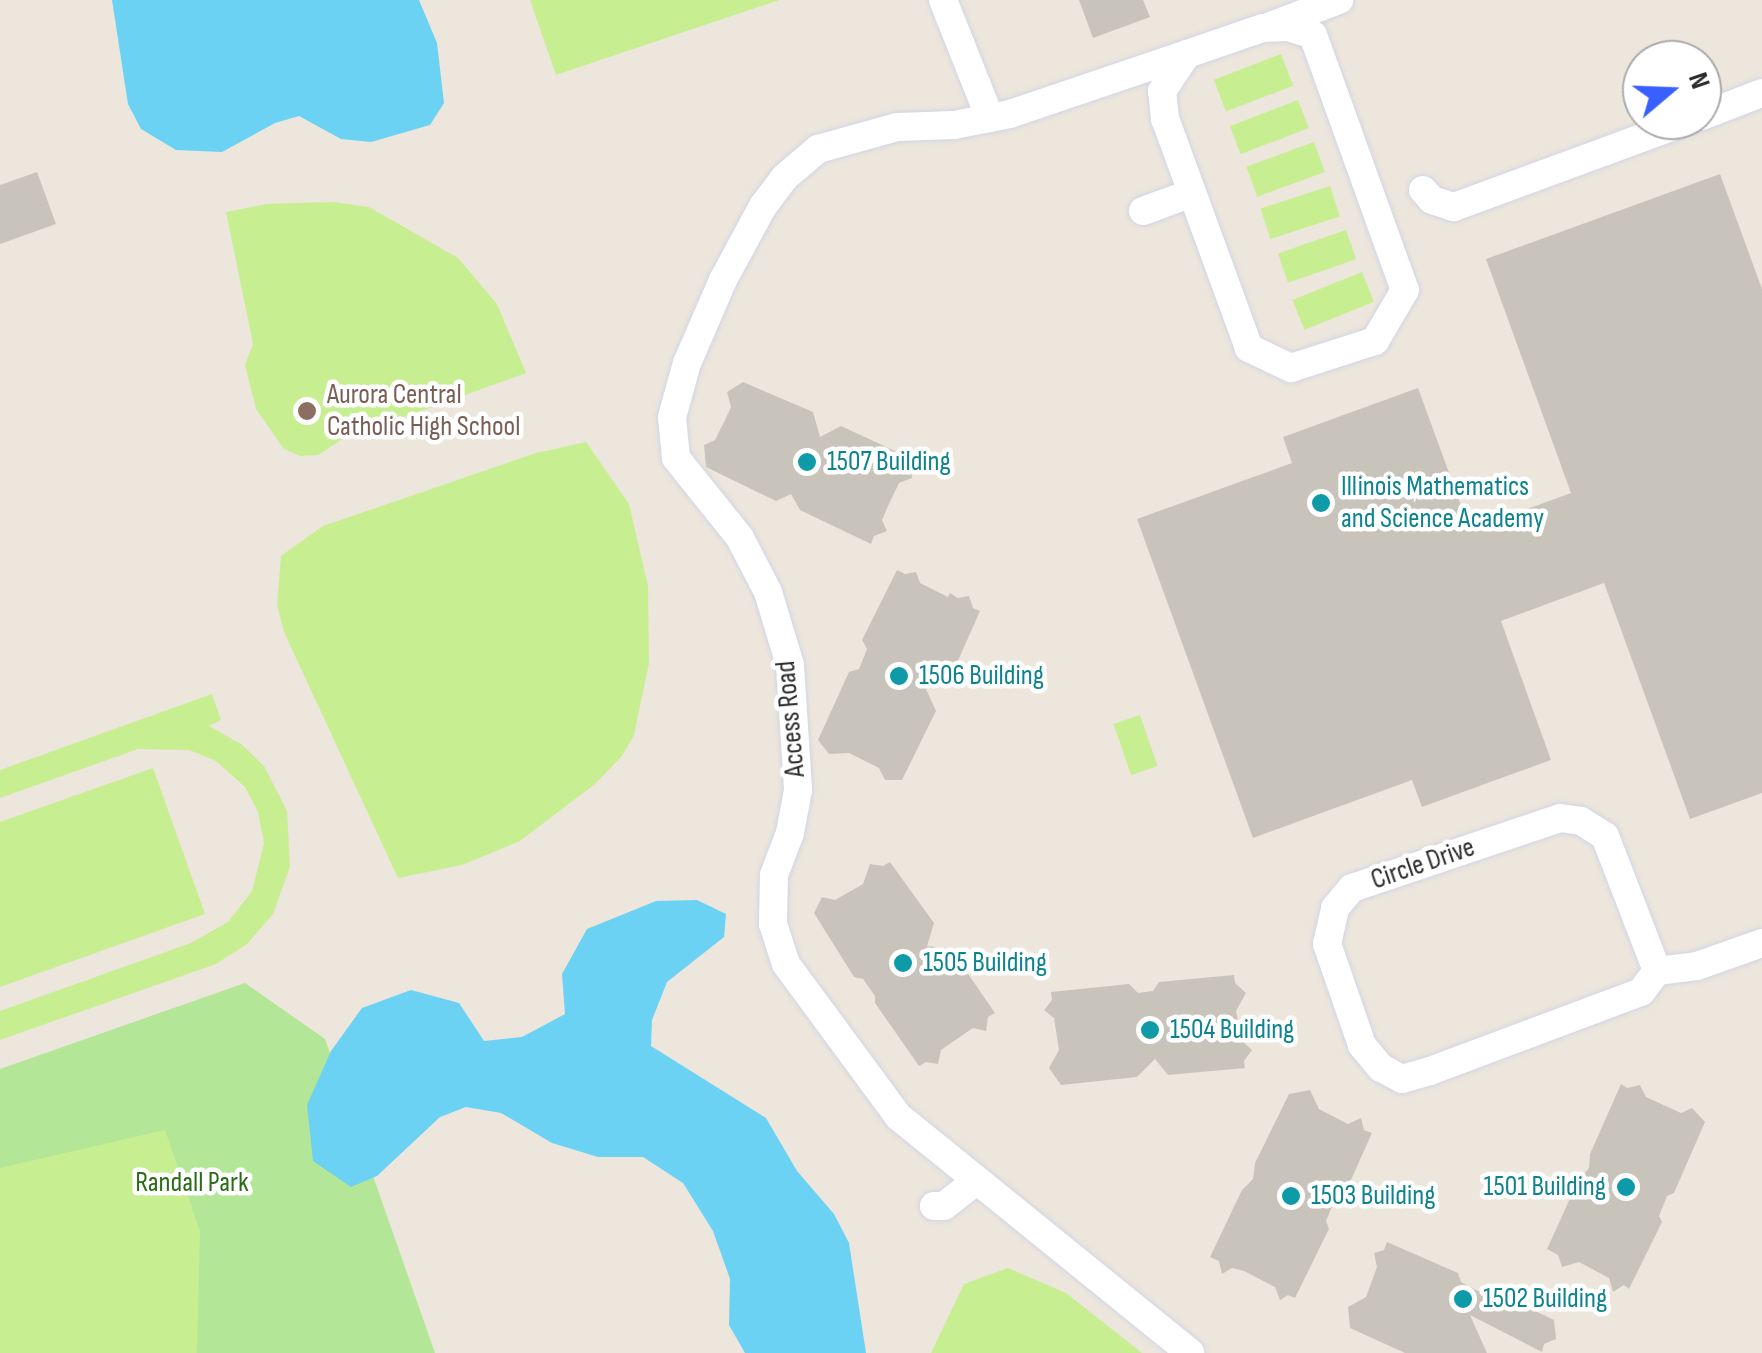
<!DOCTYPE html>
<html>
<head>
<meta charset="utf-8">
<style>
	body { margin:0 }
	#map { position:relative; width:1762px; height:1353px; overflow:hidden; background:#ede6dc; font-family:"Sofia Sans Condensed",sans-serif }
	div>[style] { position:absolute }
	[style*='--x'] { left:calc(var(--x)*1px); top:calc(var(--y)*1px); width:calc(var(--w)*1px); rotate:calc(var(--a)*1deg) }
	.green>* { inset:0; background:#b3e696 }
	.pitch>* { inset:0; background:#c8ee92; transform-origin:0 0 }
	.water>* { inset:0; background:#6bd2f4 }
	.building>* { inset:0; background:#c9c4bb }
	.roads { filter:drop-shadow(0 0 2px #d1d5e4) drop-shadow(0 0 2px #d1d5e4) }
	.minor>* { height:28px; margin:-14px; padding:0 14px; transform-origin:14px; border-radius:14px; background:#fff }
	.dots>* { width:28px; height:28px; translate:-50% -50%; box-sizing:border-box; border:5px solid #fff; border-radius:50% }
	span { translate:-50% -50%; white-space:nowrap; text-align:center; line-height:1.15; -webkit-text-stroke:9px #fff; paint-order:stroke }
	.education-label { font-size:28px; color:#785e54 }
	.left { translate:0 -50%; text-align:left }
	.culture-label { font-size:28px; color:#0d838f }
	.right { translate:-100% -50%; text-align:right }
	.street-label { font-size:28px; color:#2b2b2b }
	.park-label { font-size:28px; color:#2a6c17 }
	.north { position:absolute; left:1622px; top:40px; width:100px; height:100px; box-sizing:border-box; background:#fff; border:2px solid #aaa; border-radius:50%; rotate:71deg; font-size:28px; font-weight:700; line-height:40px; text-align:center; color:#2b2b2b }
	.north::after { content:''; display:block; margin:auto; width:35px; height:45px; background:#3860ff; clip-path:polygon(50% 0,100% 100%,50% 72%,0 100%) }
</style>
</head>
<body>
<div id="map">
	<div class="green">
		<i style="clip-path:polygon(245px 983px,325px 1039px,435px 1353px,0 1353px,0 1069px)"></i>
	</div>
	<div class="pitch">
		<i style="clip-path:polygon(530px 0,779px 0,556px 75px)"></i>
		<i style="left:1281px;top:54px;width:34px;height:72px;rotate:69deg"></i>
		<i style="left:1298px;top:100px;width:30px;height:73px;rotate:69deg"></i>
		<i style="left:1314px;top:142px;width:32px;height:72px;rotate:70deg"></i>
		<i style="left:1330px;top:186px;width:32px;height:73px;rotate:72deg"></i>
		<i style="clip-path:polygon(333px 202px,369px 207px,458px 258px,497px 304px,526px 373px,341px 440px,318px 455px,300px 456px,284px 449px,256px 409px,245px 365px,253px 344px,226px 212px,266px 204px)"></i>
		<i style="left:1346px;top:230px;width:31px;height:72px;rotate:71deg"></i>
		<i style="left:1362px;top:272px;width:32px;height:75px;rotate:68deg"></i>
		<i style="clip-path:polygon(586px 442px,629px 504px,648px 586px,649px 663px,634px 735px,622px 756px,595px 784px,520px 841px,462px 865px,398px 878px,284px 632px,277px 605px,281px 556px,323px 526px,536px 453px)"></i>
		<i style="clip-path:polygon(212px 694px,221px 720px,209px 726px,241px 744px,264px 766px,287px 811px,290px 867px,273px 914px,247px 944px,216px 964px,0 1040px,0 1011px,191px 943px,228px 922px,252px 891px,264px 843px,258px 812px,245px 787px,216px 761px,189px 750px,138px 749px,0 798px,0 770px)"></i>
		<i style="left:1140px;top:715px;width:54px;height:28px;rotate:71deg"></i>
		<i style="clip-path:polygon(153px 768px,205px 914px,0 987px,0 822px)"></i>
		<i style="clip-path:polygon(165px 1130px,200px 1231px,197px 1353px,0 1353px,0 1168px)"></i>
		<i style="clip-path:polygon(1008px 1268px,1066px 1293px,1142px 1353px,931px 1353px,964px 1284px)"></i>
	</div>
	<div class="water">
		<i style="clip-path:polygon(112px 0,419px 0,437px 43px,444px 103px,430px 125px,371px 142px,341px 139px,299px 116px,275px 123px,222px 152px,176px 150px,141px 129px,128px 104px)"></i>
		<i style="clip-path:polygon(697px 900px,726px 914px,724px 937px,667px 982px,652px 1020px,651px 1046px,766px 1118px,797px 1171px,834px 1214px,849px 1243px,866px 1353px,745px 1353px,729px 1325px,730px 1279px,713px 1231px,683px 1183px,643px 1157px,598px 1157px,552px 1143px,501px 1113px,466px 1107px,440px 1117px,377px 1176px,351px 1187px,313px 1161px,307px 1105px,331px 1051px,362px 1008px,411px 990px,459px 1003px,484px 1041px,522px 1037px,565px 1014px,562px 974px,587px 929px,656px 901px)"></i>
	</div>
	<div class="building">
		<i style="clip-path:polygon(1079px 0,1143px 0,1150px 17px,1093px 38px)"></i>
		<i style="clip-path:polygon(37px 172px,56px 224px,0 244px,0 185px)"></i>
		<i style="clip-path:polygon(1720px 174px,1762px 289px,1762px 793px,1690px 819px,1604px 583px,1501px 621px,1551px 760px,1422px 807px,1412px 780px,1253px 838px,1137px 519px,1292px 463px,1283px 437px,1418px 388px,1470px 530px,1571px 493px,1486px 259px)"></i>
		<i style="clip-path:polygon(743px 382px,813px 412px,820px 437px,841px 426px,910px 458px,912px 478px,899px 483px,888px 506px,882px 520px,887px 531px,874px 536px,871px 544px,800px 510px,791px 494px,776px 501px,706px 467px,704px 445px,715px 440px,725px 420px,731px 407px,727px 392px)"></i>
		<i style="clip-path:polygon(897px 570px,905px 574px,916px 572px,920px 583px,948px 597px,950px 593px,958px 598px,969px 596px,973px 608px,980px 611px,949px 681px,926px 689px,936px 711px,902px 780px,885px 780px,879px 768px,849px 753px,829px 754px,818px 740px,849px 672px,859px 669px,867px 649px,862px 640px)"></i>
		<i style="clip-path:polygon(890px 862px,934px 923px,927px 946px,951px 949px,995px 1013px,988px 1017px,986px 1031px,973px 1028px,941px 1050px,938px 1064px,926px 1062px,919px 1066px,875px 1003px,875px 996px,863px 979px,854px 977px,814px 913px,822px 897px,835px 900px,863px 884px,870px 864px,883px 866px)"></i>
		<i style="clip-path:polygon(1234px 975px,1235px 983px,1246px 993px,1236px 1011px,1242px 1041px,1252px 1050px,1244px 1061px,1245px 1068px,1168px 1075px,1155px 1059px,1137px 1077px,1061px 1085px,1049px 1068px,1059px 1050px,1054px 1018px,1044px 1010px,1052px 1000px,1051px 992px,1129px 984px,1138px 993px,1153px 991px,1159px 982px)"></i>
		<i style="clip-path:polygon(1621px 1084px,1627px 1088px,1640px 1085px,1646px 1097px,1681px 1113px,1692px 1108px,1705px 1122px,1674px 1193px,1667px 1196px,1659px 1216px,1662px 1222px,1629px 1289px,1624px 1285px,1613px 1292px,1609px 1278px,1579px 1262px,1562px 1267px,1558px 1255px,1547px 1249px,1578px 1181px,1589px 1168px,1590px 1154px)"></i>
		<i style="clip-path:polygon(1310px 1090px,1319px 1109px,1348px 1124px,1361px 1118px,1364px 1130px,1372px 1133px,1341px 1202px,1333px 1204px,1326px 1221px,1329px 1229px,1295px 1298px,1288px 1295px,1280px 1300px,1275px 1287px,1244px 1271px,1232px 1268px,1222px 1274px,1219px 1261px,1210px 1257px,1242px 1190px,1253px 1179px,1255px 1163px,1289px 1094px)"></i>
		<i style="clip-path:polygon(1387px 1242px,1458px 1273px,1461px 1282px,1478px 1291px,1487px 1288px,1554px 1320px,1556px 1339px,1544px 1344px,1542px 1352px,1470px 1315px,1487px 1353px,1405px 1353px,1350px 1328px,1348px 1307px,1366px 1297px,1377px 1267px,1374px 1253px,1384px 1250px)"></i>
	</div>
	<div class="roads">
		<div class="minor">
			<i style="--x:943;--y:0;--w:127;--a:68.3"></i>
			<i style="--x:1270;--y:26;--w:74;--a:-20.6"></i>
			<i style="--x:1288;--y:27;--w:26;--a:18"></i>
			<i style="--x:1313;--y:35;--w:271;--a:70.2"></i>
			<i style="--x:1405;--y:290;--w:59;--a:120.5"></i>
			<i style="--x:1375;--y:341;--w:88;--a:162.2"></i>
			<i style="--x:1291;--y:368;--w:47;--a:-154.5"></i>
			<i style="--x:1249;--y:348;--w:244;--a:-110.1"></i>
			<i style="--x:1165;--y:119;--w:28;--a:-96"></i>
			<i style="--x:1162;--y:91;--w:45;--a:-56"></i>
			<i style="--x:1187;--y:54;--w:80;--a:-18.9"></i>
			<i style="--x:1263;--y:28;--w:25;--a:-2"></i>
			<i style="--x:1187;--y:54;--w:187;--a:161.3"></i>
			<i style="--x:1010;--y:114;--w:57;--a:168.9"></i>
			<i style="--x:954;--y:125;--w:57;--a:178"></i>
			<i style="--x:897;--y:127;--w:82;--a:164.4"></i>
			<i style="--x:818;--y:149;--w:43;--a:139.7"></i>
			<i style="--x:785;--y:177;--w:36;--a:127"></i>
			<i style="--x:763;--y:206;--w:84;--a:118.4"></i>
			<i style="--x:723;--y:280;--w:90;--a:113.4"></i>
			<i style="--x:687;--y:363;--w:56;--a:105.5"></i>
			<i style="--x:672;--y:417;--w:41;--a:84.4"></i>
			<i style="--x:676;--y:458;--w:102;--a:51.3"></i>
			<i style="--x:740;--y:538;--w:61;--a:62.6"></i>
			<i style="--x:768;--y:592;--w:76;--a:73.2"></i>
			<i style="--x:790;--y:665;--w:125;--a:86.3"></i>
			<i style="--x:798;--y:790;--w:44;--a:100.5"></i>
			<i style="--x:790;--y:833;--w:45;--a:110.9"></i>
			<i style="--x:774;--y:875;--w:49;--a:91.2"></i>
			<i style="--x:773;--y:924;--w:42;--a:72"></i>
			<i style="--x:786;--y:964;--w:190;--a:53.6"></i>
			<i style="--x:899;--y:1117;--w:375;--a:39"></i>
			<i style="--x:1702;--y:116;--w:64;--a:-21"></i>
			<i style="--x:1423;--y:190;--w:13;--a:48"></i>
			<i style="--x:1432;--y:200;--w:23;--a:18"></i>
			<i style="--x:1454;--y:207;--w:252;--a:-20.2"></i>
			<i style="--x:1143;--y:211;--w:52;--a:-20.2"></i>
			<i style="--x:1560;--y:818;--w:21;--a:8"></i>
			<i style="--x:1581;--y:821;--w:28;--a:32"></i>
			<i style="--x:1605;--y:836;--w:145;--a:68.9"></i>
			<i style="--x:1657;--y:971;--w:26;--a:127"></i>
			<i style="--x:1641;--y:992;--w:225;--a:159.5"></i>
			<i style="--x:1430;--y:1071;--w:29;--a:164"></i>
			<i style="--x:1402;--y:1079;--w:24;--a:-152"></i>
			<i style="--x:1381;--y:1068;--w:30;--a:-130"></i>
			<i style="--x:1362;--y:1045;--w:107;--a:-109.1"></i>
			<i style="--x:1327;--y:944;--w:37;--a:-77"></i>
			<i style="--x:1335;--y:908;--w:26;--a:-50"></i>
			<i style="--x:1352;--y:888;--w:219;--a:-18.6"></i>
			<i style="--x:1657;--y:971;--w:40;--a:-7.1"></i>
			<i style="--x:1697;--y:966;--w:69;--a:-19.5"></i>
			<i style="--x:934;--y:1206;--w:10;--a:0"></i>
			<i style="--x:944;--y:1206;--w:41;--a:-38"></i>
		</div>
	</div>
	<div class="dots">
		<i style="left:307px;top:411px;background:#8d6e63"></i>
		<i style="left:807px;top:462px;background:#0f9aa8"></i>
		<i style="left:1321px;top:503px;background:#0f9aa8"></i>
		<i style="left:899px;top:676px;background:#0f9aa8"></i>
		<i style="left:903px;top:963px;background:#0f9aa8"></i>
		<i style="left:1150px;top:1030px;background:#0f9aa8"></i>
		<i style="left:1626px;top:1187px;background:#0f9aa8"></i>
		<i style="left:1291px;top:1196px;background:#0f9aa8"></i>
		<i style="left:1463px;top:1299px;background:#0f9aa8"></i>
	</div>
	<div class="education-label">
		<span class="left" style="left:327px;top:411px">Aurora Central<br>Catholic High School</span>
	</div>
	<div class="culture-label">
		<span class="left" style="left:827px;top:462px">1507 Building</span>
		<span class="left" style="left:1341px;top:503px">Illinois Mathematics<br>and Science Academy</span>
		<span class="left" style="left:919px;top:676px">1506 Building</span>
		<span class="left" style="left:923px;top:963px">1505 Building</span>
		<span class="left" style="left:1170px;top:1030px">1504 Building</span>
		<span class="right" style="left:1606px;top:1187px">1501 Building</span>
		<span class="left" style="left:1311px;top:1196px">1503 Building</span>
		<span class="left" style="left:1483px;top:1299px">1502 Building</span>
	</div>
	<div class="street-label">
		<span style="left:791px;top:719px;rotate:-95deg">Access Road</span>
		<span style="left:1423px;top:864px;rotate:-19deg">Circle Drive</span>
	</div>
	<div class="park-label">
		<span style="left:192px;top:1183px">Randall Park</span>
	</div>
	<div class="north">N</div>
</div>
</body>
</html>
